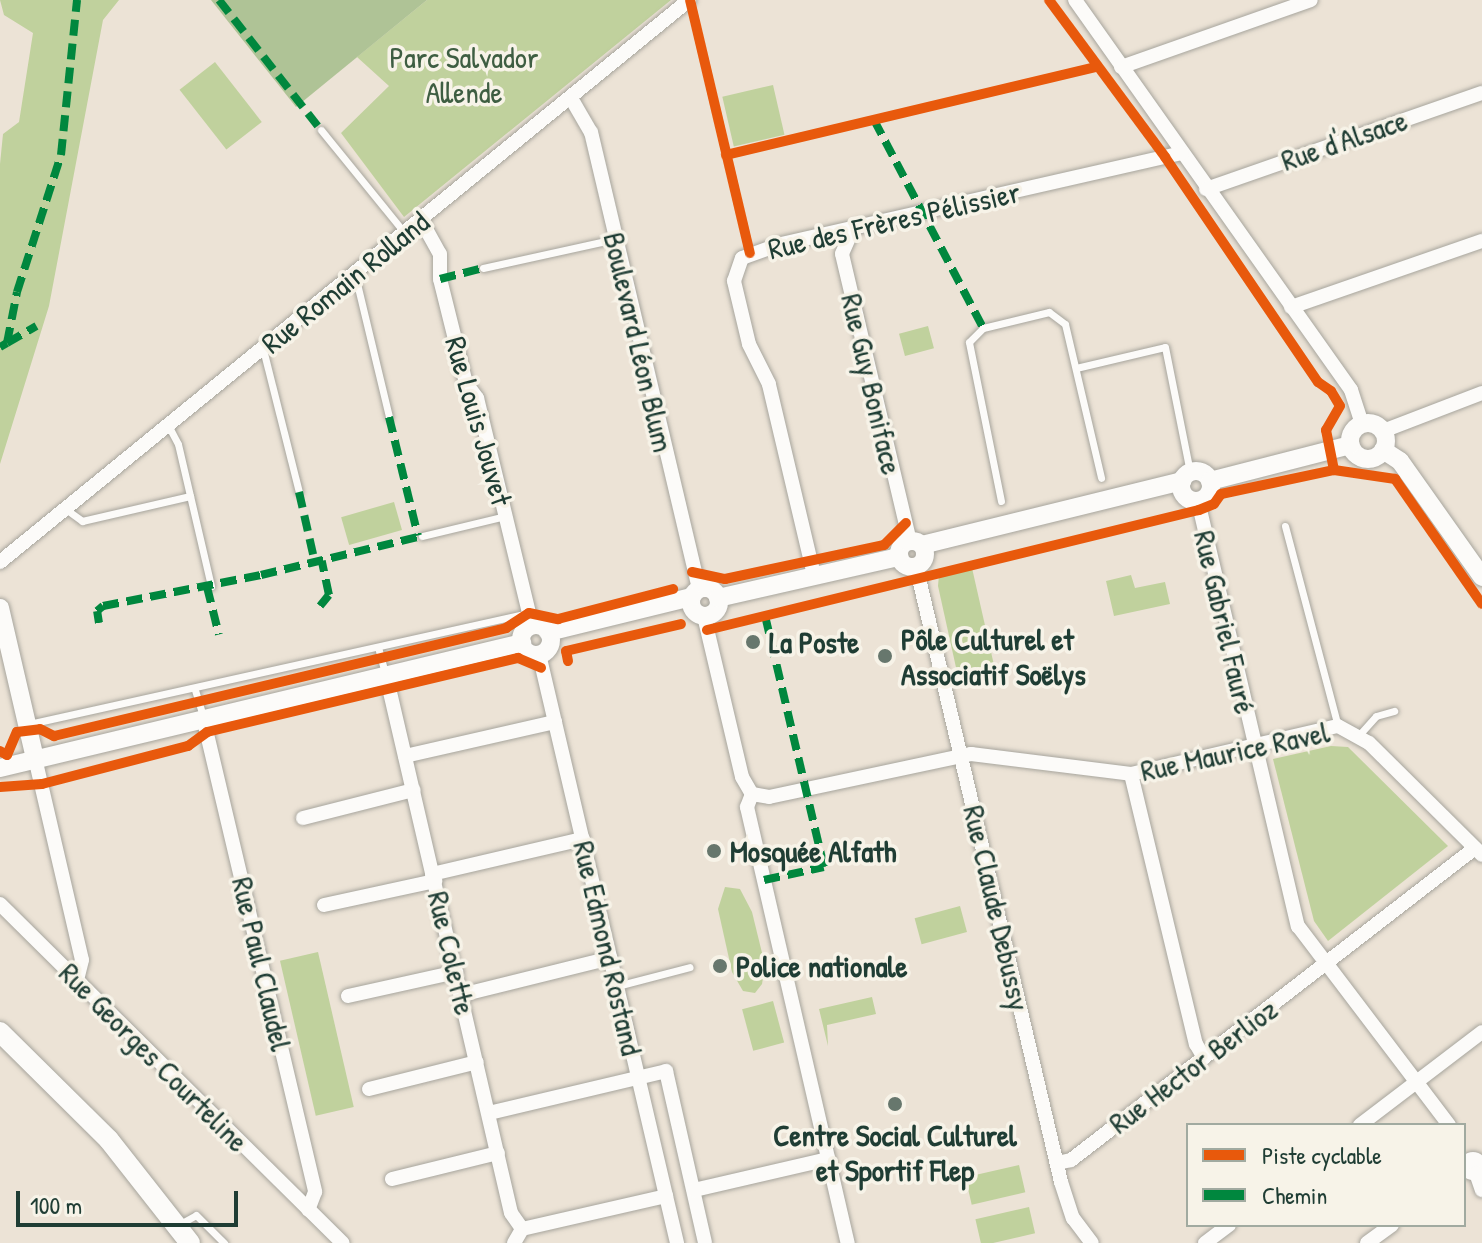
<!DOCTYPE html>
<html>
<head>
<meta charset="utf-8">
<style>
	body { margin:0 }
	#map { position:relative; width:1482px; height:1243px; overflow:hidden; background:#ece3d6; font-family:"Patrick Hand",sans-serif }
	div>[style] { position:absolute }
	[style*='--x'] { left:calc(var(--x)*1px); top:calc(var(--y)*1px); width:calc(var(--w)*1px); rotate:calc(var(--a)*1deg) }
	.green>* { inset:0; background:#c0d19d; transform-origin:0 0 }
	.forest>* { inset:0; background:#afc396 }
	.roads { filter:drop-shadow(0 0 2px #a7a59d) drop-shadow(0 0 2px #a7a59d) }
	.service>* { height:7px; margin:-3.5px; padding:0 3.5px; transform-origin:3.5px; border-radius:3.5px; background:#fcfbf9 }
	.minor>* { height:14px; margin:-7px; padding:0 7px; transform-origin:7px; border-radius:7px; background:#fcfbf9 }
	.minor>.ring { margin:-7px; padding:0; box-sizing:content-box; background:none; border:14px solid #fcfbf9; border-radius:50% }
	.tertiary>* { height:18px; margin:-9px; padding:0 9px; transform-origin:9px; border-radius:9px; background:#fcfbf9 }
	.tertiary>.ring { margin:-9px; padding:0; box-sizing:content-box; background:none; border:18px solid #fcfbf9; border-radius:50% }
	.secondary>* { height:20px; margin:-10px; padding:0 10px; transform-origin:10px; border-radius:10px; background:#fcfbf9 }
	.quiet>* { height:8px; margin-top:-4px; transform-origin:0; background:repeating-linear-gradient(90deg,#00873e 0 16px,transparent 0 24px) }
	.cycleway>* { height:10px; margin:-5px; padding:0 5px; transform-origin:5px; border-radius:5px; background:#e8590c }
	.dots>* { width:22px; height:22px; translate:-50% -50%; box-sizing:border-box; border:4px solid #f7f3e8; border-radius:50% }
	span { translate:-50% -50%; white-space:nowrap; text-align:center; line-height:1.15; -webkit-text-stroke:7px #f7f3e8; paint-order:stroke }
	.park-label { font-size:30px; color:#3e5e42 }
	.street-label { font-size:30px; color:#1f3d34 }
	.poi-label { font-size:30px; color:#1f3d34; font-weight:700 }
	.left { translate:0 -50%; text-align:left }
	.legend { position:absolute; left:1186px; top:1123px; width:280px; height:104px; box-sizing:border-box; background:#f7f3e8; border:2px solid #a1aaa0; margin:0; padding:10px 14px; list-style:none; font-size:24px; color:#1f3d34 }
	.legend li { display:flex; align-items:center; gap:16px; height:40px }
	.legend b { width:40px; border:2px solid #a1aaa0 }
	.scale { position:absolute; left:16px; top:1191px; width:222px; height:36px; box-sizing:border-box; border:4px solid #1f3d34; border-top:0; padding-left:10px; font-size:24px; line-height:28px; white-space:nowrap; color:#1f3d34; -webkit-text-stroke:6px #f7f3e8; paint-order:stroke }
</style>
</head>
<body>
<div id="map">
	<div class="green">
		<i style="clip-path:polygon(0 0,119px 0,103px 20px,49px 306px,0 464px,0 164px,3px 134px,19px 122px,33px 33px,4px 15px)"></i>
		<i style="clip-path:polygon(427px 0,671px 0,404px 217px,341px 133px,389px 86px,357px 57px)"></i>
		<i style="left:215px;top:62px;width:76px;height:45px;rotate:52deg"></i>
		<i style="left:773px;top:85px;width:51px;height:52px;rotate:77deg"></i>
		<i style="left:928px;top:326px;width:23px;height:30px;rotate:75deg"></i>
		<i style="left:394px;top:502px;width:29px;height:55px;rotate:74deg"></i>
		<i style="clip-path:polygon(972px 568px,996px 674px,959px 681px,938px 586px,939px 575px)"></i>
		<i style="clip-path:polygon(1131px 575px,1135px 588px,1165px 582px,1170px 604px,1114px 616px,1106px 581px)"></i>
		<i style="clip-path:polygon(1331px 746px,1348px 747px,1448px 846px,1328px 941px,1314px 921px,1273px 759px)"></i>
		<i style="clip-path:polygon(725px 887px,740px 889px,752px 912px,765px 965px,762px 984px,755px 993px,743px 991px,732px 972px,718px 909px)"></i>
		<i style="left:960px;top:906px;width:27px;height:47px;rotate:75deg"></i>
		<i style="left:318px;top:952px;width:159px;height:39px;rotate:77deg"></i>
		<i style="clip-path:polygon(872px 997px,876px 1014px,827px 1025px,828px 1046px,819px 1009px)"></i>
		<i style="left:773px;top:1001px;width:43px;height:32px;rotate:75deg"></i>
		<i style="left:1019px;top:1165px;width:28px;height:55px;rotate:77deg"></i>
		<i style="left:1029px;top:1207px;width:27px;height:55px;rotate:77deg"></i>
	</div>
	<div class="forest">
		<i style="clip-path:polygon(211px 0,427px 0,296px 107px)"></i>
	</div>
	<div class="roads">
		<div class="service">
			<i style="--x:321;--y:130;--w:132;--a:50.9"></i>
			<i style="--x:483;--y:268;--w:135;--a:-12.4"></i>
			<i style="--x:355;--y:275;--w:146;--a:76.5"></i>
			<i style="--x:263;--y:349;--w:147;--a:75.9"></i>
			<i style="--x:1076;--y:368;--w:91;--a:-13.3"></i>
			<i style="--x:1165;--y:347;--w:127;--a:78.7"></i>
			<i style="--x:169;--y:427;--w:19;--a:62"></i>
			<i style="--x:178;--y:444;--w:146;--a:76.9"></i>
			<i style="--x:1001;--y:501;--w:162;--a:-101.4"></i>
			<i style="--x:969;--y:342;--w:20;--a:-45"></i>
			<i style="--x:983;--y:328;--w:68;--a:-13.6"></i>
			<i style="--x:1049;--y:312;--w:20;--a:37"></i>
			<i style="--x:1065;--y:324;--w:158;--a:76.8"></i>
			<i style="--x:67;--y:510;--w:19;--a:36"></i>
			<i style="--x:82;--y:521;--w:111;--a:-13"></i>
			<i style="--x:1285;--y:526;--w:207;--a:75.2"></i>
			<i style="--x:422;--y:536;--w:85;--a:-13.5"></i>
			<i style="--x:378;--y:647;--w:27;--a:75"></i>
			<i style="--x:195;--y:690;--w:28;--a:73"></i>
			<i style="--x:29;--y:724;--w:511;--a:-12.54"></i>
			<i style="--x:1359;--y:735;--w:25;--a:-48"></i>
			<i style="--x:1376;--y:716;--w:19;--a:-16"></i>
			<i style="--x:617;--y:986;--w:75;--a:-14.6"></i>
			<i style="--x:180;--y:1224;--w:18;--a:-29"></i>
			<i style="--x:196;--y:1215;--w:40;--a:45"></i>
		</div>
		<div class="minor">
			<i style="--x:1075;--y:0;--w:478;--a:54.7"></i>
			<i style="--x:1351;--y:390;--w:36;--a:72"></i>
			<i style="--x:1121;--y:67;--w:201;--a:-19.4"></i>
			<i style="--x:571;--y:98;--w:39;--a:60"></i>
			<i style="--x:591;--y:132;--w:470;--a:76.7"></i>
			<i style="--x:1206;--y:189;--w:292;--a:-19.2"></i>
			<i style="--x:421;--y:220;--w:39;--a:61"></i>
			<i style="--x:440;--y:254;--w:25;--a:90"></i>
			<i style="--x:440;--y:279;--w:107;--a:76"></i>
			<i style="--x:466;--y:383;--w:19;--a:54"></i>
			<i style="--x:477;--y:398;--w:234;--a:76.4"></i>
			<i style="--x:853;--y:229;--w:27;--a:114"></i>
			<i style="--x:842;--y:254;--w:295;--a:76.7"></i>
			<i style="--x:1291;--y:307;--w:202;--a:-19.1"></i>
			<i style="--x:1383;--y:431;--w:106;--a:-21"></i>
			<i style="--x:1198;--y:501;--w:437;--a:76.8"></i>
			<i style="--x:1298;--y:926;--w:250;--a:52.8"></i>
			<i style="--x:0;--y:562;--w:889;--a:-39.2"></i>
			<i style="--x:916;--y:566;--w:633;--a:76.75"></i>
			<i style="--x:1061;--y:1182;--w:38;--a:72"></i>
			<i style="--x:1073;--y:1218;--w:31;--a:53"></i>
			<i style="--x:814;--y:575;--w:196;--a:-103.3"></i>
			<i style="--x:769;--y:384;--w:45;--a:-116.6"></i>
			<i style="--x:749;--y:344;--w:65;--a:-103.4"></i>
			<i style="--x:734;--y:281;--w:24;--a:-71"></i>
			<i style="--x:742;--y:258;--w:37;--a:-20"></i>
			<i style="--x:777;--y:245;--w:415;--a:-12.8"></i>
			<i style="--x:704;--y:616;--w:165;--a:76.7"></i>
			<i style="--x:742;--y:777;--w:20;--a:60"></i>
			<i style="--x:539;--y:654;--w:605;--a:76.81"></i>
			<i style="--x:386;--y:675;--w:552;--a:76.92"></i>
			<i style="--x:511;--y:1213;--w:19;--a:55"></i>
			<i style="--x:203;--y:717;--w:488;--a:76.7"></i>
			<i style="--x:315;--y:1192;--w:19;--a:111"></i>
			<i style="--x:405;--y:756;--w:154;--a:-12.8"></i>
			<i style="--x:35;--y:758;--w:207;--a:76.9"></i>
			<i style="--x:82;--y:960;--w:21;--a:104"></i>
			<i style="--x:1131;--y:774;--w:278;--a:76.5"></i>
			<i style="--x:1196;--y:1044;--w:16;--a:60"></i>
			<i style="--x:752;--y:794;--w:17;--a:10"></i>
			<i style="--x:769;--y:797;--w:207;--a:-12"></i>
			<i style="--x:971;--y:754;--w:161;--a:7.1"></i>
			<i style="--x:1131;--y:774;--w:212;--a:-13.1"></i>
			<i style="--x:1338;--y:726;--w:35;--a:29"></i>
			<i style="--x:1369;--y:743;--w:159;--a:44.7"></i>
			<i style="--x:752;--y:794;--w:14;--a:111"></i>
			<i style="--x:747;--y:807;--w:448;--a:77"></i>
			<i style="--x:303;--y:818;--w:114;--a:-14.2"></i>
			<i style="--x:432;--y:874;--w:155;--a:-13.1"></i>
			<i style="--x:0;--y:904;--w:482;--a:44.7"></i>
			<i style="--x:324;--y:905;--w:114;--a:-12.2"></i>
			<i style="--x:461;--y:995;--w:154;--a:-13.9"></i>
			<i style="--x:348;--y:996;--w:111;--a:-12.5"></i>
			<i style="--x:369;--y:1089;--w:111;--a:-14"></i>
			<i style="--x:489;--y:1113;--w:182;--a:-13.3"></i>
			<i style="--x:666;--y:1071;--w:176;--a:77.2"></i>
			<i style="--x:1360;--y:1125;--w:153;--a:-37.3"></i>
			<i class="ring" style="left:1466px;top:1159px;width:0;height:0"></i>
			<i style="--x:1057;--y:1163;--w:14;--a:-12"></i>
			<i style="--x:1071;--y:1160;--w:510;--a:-37.68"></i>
			<i style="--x:1476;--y:1173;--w:18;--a:71"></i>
			<i style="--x:392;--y:1179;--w:109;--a:-13.8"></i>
			<i style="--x:694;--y:1190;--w:138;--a:-13"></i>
			<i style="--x:522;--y:1229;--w:148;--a:-12.9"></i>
			<i style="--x:514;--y:1243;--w:16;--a:-60"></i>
			<i style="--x:1205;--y:1243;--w:30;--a:-37"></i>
			<i style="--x:1367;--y:1243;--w:31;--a:-36"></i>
		</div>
		<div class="tertiary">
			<i class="ring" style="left:1350px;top:423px;width:18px;height:18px"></i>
			<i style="--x:1383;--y:450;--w:20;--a:33"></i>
			<i style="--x:1400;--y:461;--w:142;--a:54.7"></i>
			<i class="ring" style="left:1181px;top:471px;width:12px;height:12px"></i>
			<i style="--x:1210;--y:481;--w:145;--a:-14.4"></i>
			<i class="ring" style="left:899px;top:541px;width:8px;height:8px"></i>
			<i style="--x:922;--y:545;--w:268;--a:-13.8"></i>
			<i class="ring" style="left:691px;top:588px;width:10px;height:10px"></i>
			<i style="--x:718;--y:598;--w:186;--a:-12.8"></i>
			<i style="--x:0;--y:608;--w:154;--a:76.9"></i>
			<i class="ring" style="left:521px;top:625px;width:12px;height:12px"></i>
			<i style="--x:548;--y:632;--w:148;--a:-13.7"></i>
			<i style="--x:0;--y:768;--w:537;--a:-13.47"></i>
		</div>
		<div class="secondary">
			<i style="--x:0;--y:1032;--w:153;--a:44.7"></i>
			<i style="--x:109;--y:1140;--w:131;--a:51.8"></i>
		</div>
	</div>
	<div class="quiet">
		<i style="--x:219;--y:0;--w:165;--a:51.9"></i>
		<i style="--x:874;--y:120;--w:235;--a:62.3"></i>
		<i style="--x:440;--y:279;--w:44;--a:-14.3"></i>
		<i style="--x:7;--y:343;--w:34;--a:-30"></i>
		<i style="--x:0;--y:347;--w:8;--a:-30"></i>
		<i style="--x:7;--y:343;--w:52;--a:-78.9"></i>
		<i style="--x:17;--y:292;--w:144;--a:-72.2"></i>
		<i style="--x:61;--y:155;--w:156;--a:-84.1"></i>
		<i style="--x:389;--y:417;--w:122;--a:76.3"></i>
		<i style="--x:299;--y:492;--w:73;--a:77.3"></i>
		<i style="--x:207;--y:587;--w:49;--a:76"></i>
		<i style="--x:320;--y:606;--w:14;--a:-51"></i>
		<i style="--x:329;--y:595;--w:35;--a:-102"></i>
		<i style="--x:99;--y:623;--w:12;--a:-99"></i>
		<i style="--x:97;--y:611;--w:8;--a:-40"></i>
		<i style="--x:103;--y:606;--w:161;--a:-11.1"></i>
		<i style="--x:261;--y:575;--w:166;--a:-13.6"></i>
		<i style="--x:764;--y:880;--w:61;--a:-12.2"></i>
		<i style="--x:824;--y:867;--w:258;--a:-103.2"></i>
	</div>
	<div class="cycleway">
		<i style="--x:690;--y:0;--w:260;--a:76.7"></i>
		<i style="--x:1049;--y:0;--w:195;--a:53.5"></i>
		<i style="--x:1165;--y:157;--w:272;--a:55.8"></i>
		<i style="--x:1318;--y:382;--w:16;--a:35"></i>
		<i style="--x:1331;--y:391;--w:17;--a:59"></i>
		<i style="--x:1340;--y:406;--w:28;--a:120"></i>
		<i style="--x:1326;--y:430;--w:41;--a:78.7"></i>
		<i style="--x:726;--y:155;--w:380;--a:-13.4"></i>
		<i style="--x:692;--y:572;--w:34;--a:12"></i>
		<i style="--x:725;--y:579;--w:163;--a:-12.1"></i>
		<i style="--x:884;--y:545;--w:31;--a:-45"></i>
		<i style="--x:707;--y:630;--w:506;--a:-13.71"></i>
		<i style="--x:1199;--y:510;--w:16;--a:-22"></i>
		<i style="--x:1214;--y:504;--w:12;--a:-55"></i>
		<i style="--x:1221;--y:494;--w:116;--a:-12"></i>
		<i style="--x:1334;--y:470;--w:62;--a:8.4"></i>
		<i style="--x:1395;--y:479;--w:152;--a:55.2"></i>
		<i style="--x:568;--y:661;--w:10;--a:-101"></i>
		<i style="--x:566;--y:651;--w:118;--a:-13.2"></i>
		<i style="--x:0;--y:751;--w:8;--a:30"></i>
		<i style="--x:7;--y:755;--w:25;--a:-67"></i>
		<i style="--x:17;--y:732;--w:23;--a:-7"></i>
		<i style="--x:40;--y:729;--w:16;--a:27"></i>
		<i style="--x:54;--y:736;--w:465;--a:-13.4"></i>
		<i style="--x:506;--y:628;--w:27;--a:-33"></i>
		<i style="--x:529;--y:613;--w:30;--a:12"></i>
		<i style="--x:558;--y:619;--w:119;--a:-14.6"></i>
		<i style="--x:0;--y:787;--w:42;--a:-4.1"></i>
		<i style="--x:42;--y:784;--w:151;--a:-14.6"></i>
		<i style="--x:188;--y:746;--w:24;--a:-36"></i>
		<i style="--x:207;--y:732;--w:320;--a:-13.4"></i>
		<i style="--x:518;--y:658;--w:25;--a:23"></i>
	</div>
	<div class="dots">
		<i style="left:753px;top:642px;background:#67776d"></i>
		<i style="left:885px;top:656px;background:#67776d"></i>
		<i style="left:714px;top:851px;background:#67776d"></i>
		<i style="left:720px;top:966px;background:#67776d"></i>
		<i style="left:895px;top:1104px;background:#67776d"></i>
	</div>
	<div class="park-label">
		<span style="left:464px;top:74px">Parc Salvador<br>Allende</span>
	</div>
	<div class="street-label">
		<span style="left:1344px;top:140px;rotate:-19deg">Rue d'Alsace</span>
		<span style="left:894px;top:220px;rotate:-13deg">Rue des Frères Pélissier</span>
		<span style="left:345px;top:282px;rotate:-39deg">Rue Romain Rolland</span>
		<span style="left:639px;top:342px;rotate:77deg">Boulevard Léon Blum</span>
		<span style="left:872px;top:384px;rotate:77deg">Rue Guy Boniface</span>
		<span style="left:479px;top:421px;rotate:74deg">Rue Louis Jouvet</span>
		<span style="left:1225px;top:622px;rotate:77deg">Rue Gabriel Fauré</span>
		<span style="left:1235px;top:751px;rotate:-12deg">Rue Maurice Ravel</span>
		<span style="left:997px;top:908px;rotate:77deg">Rue Claude Debussy</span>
		<span style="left:608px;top:948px;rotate:77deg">Rue Edmond Rostand</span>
		<span style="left:452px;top:953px;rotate:77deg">Rue Colette</span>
		<span style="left:262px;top:964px;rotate:77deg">Rue Paul Claudel</span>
		<span style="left:154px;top:1057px;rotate:45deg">Rue Georges Courteline</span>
		<span style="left:1193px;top:1066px;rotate:-37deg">Rue Hector Berlioz</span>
	</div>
	<div class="poi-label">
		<span class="left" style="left:901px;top:656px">Pôle Culturel et<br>Associatif Soëlys</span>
		<span class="left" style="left:769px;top:642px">La Poste</span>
		<span class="left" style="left:730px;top:851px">Mosquée Alfath</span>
		<span class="left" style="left:736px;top:966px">Police nationale</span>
		<span style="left:895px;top:1152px">Centre Social Culturel<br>et Sportif Flep</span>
	</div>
	<ul class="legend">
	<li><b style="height:10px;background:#e8590c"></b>Piste cyclable</li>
	<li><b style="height:10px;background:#00873e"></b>Chemin</li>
	</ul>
	<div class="scale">100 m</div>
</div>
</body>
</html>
